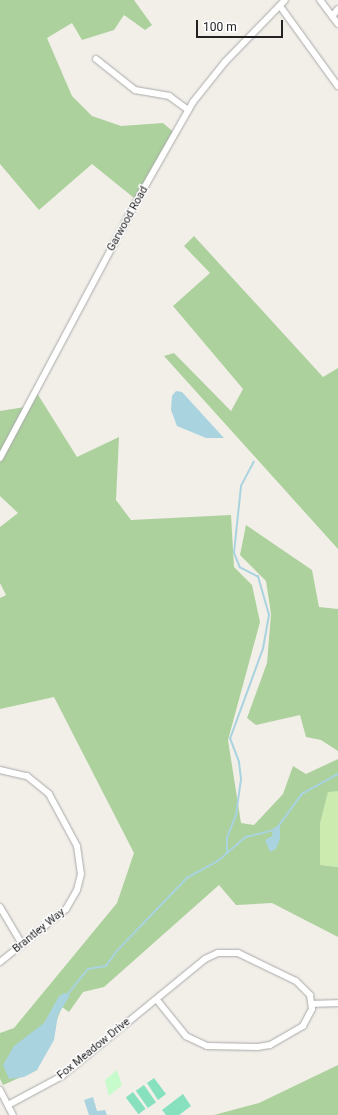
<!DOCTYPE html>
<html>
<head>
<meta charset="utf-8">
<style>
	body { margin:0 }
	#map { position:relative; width:338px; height:1115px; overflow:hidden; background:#f2efe9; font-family:Roboto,sans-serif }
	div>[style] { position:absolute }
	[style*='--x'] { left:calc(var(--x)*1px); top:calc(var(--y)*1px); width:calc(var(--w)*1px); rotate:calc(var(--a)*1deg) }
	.grass>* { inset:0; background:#ccecaf }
	.forest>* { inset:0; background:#acd19d }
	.park>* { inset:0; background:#c7fbcb }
	.pitch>* { inset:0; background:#87e1bf; transform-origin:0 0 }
	.water>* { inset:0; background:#a9d3df }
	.stream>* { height:1.5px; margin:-0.75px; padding:0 0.75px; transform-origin:0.75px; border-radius:0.75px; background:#a9d3df }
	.roads { filter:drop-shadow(0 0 1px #a9a9a9) drop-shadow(0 0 1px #a9a9a9) }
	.minor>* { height:6px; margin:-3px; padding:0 3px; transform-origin:3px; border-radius:3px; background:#fff }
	span { translate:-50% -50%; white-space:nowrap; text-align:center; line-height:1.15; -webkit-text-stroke:3px #fff; paint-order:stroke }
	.street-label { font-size:11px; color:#222 }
	.scale { position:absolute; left:196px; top:20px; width:87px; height:18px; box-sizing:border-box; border:2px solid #222; border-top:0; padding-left:5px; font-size:12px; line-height:14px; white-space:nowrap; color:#222; -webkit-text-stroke:3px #fff; paint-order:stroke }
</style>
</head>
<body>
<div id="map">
	<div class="grass">
		<i style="clip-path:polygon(328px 791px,338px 791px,338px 867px,320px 865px,320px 824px)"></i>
	</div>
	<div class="forest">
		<i style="clip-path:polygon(0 0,134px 0,152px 25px,145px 30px,124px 15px,114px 30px,82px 40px,72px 23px,47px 38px,72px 96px,92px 116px,121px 126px,163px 123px,177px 135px,139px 202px,92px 164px,39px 210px,0 164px)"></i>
		<i style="clip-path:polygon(194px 236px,323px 377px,338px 368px,338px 549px,164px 356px,174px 353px,231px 411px,243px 389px,173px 306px,210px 273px,184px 246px)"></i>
		<i style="clip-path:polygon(35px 390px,77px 457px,119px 437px,116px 500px,131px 520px,231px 515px,234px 567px,252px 585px,260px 622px,228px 740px,241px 823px,254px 825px,283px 794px,293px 766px,306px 774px,338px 759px,338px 791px,328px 792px,320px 824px,320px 865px,338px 867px,338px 937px,272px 903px,236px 905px,219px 885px,104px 987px,83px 992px,69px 1012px,62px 1007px,37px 1070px,3px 1085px,0 1079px,0 1033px,14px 1028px,117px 903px,134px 853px,54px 697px,0 709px,0 598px,6px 595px,0 583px,0 527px,18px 513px,0 496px,0 411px,25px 407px)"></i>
		<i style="clip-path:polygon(246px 525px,312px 570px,319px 607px,338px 609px,338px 751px,321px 740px,306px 737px,300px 715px,256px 725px,247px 718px,267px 663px,271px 614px,266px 581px,240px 555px)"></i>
		<i style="clip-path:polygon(338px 1065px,338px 1115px,214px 1115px,259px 1103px)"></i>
	</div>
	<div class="park">
		<i style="clip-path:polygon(117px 1070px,122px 1085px,109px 1096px,105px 1080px)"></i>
	</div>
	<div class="pitch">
		<i style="clip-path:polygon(154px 1078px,166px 1094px,158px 1100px,147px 1083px)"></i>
		<i style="left:144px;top:1085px;width:21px;height:10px;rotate:55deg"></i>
		<i style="left:133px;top:1092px;width:21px;height:9px;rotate:53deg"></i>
		<i style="clip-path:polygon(183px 1094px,191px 1106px,179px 1115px,166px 1115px,162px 1110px)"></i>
	</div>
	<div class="water">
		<i style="clip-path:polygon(176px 391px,182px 392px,224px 438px,206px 438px,177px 426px,171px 410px,172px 396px)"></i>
		<i style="clip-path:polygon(280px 826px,280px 839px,276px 849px,270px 852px,265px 840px,272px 836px,273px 828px)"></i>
		<i style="clip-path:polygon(64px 993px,70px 995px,58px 1015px,54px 1040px,37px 1070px,24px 1077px,9px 1079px,3px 1065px,14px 1046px,44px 1023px,59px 996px)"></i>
		<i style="clip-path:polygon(93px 1097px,97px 1111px,105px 1110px,107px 1115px,89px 1115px,84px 1100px)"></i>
	</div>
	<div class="stream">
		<i style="--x:277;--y:828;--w:42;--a:-53.7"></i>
		<i style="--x:302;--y:794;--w:41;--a:-29.1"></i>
		<i style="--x:227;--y:853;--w:15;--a:-90"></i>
		<i style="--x:227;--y:838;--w:25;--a:-69"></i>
		<i style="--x:236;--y:815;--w:36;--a:-82"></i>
		<i style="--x:241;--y:779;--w:17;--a:-97"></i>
		<i style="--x:239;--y:762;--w:25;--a:-111"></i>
		<i style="--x:230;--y:739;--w:96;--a:-69.9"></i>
		<i style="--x:263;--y:649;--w:35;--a:-80"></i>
		<i style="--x:269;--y:615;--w:40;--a:-106"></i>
		<i style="--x:258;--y:577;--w:20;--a:-153"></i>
		<i style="--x:240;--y:568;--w:16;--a:-112"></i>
		<i style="--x:234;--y:553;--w:67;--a:-84"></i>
		<i style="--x:241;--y:486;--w:27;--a:-62"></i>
		<i style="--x:67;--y:995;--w:33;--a:-51"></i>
		<i style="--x:88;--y:969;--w:18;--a:-9"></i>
		<i style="--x:106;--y:966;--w:17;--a:-54"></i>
		<i style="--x:116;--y:952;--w:103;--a:-46.2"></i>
		<i style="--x:187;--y:878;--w:35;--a:-29"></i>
		<i style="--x:218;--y:861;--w:37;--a:-41"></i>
		<i style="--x:246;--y:837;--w:29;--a:-14"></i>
	</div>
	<div class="roads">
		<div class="minor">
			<i style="--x:320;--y:0;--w:30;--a:53"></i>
			<i style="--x:280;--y:6;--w:99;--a:54.1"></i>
			<i style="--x:332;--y:16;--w:9;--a:-49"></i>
			<i style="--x:96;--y:59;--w:50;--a:38.5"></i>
			<i style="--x:135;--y:90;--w:35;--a:10"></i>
			<i style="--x:169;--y:96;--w:24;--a:36"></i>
			<i style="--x:0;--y:458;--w:298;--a:-62"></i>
			<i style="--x:140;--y:195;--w:107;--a:-60.3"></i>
			<i style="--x:193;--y:102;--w:51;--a:-51.3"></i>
			<i style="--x:225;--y:62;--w:86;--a:-45.9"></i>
			<i style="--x:0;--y:770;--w:28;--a:13"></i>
			<i style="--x:27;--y:776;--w:28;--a:39"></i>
			<i style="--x:49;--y:794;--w:59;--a:61.7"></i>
			<i style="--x:77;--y:846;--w:28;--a:82"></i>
			<i style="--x:81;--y:874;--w:16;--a:104"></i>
			<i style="--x:77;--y:890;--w:22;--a:120"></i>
			<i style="--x:66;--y:909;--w:85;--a:141.2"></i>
			<i style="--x:0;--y:907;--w:43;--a:59.3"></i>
			<i style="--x:312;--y:1004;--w:26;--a:-2"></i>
			<i style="--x:0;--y:1090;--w:28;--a:63"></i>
			<i style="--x:8;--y:1105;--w:61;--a:-28.2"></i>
			<i style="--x:62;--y:1076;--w:185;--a:-39.3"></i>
			<i style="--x:205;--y:959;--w:14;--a:-25"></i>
			<i style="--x:218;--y:953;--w:20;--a:0"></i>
			<i style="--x:238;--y:953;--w:64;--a:25.8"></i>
			<i style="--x:296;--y:981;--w:20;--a:45"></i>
			<i style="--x:310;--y:995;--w:14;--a:82"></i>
			<i style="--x:312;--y:1009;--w:19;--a:118"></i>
			<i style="--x:303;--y:1026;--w:38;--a:150"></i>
			<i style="--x:270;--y:1045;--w:12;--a:171"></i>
			<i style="--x:258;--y:1047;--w:51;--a:-178.9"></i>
			<i style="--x:207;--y:1046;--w:23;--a:-155"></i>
			<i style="--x:186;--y:1036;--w:46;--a:-128.9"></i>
		</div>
	</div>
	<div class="street-label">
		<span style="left:128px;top:219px;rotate:-61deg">Garwood Road</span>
		<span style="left:39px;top:931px;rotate:-39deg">Brantley Way</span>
		<span style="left:94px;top:1049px;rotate:-39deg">Fox Meadow Drive</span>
	</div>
	<div class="scale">100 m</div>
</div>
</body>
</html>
